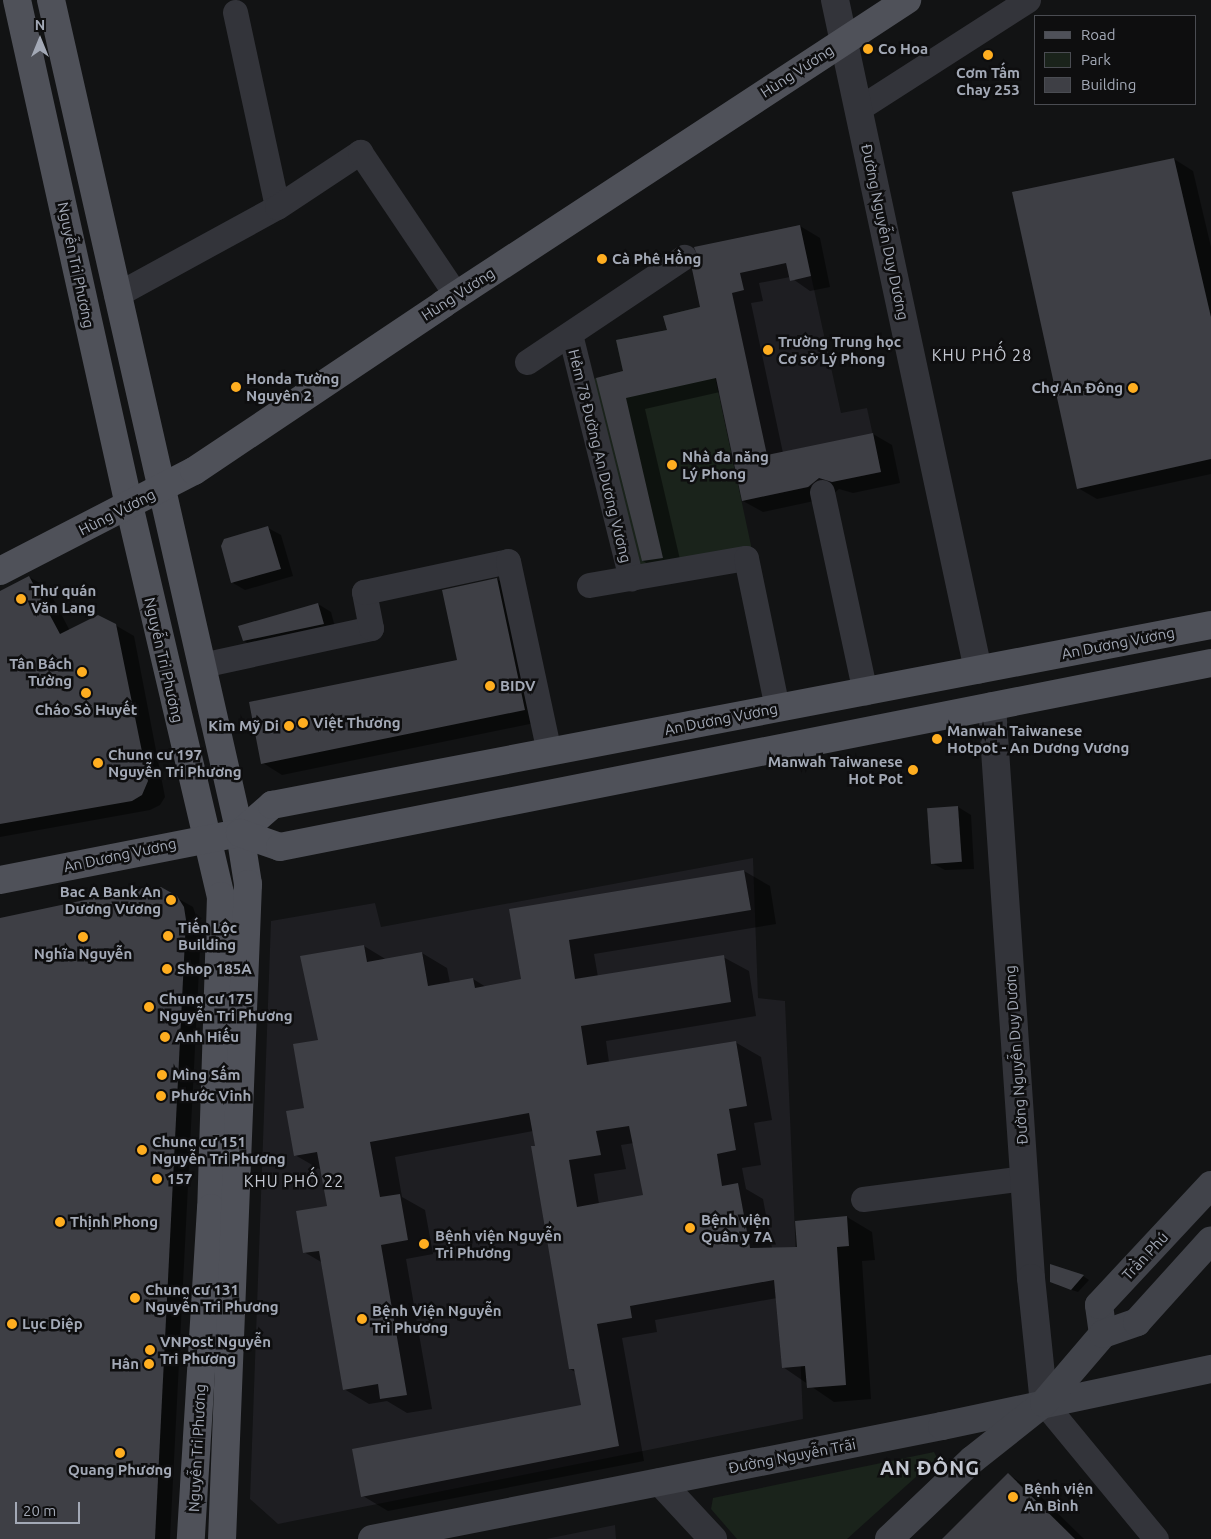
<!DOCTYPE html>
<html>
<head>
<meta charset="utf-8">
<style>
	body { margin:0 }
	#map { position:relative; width:1211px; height:1539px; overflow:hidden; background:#121314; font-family:Ubuntu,sans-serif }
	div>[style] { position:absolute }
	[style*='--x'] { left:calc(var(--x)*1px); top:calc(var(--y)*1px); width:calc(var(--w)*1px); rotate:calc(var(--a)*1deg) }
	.built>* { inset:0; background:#1e1e22 }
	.green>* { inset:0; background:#1a231b }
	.shadow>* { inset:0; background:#0007 }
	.building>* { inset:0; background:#3e3f45; transform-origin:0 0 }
	.minor>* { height:25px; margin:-12.5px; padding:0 12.5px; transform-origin:12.5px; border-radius:12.5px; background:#33343a }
	.tertiary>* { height:28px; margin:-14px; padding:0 14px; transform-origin:14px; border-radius:14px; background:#33343a }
	.secondary>* { height:28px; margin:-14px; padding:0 14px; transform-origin:14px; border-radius:14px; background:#41434a }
	.primary>* { height:28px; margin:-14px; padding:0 14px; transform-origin:14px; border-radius:14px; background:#4f5159 }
	.dots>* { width:14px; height:14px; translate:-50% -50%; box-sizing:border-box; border:2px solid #0e0e0f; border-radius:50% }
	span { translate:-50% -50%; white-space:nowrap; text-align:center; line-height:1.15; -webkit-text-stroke:5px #0e0e0f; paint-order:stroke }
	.poi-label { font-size:15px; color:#a3a9b6; font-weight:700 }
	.left { translate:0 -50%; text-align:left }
	.right { translate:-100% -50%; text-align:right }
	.street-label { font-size:15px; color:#a3a9b6 }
	.neighbourhood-label { font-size:16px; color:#c4c8d2; letter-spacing:1px }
	.district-label { font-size:20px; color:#c4c8d2; font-weight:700; letter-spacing:1px }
	.legend { position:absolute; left:1034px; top:15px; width:162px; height:90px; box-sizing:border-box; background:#0e0e0f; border:1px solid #4a4c52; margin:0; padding:6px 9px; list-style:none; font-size:15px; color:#a3a9b6 }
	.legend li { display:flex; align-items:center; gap:10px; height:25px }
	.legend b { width:25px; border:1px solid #4a4c52 }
	.north { position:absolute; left:15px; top:15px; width:50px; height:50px; -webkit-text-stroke:4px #0e0e0f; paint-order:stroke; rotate:0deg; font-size:14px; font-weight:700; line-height:20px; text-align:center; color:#a3a9b6 }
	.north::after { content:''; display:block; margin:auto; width:18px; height:22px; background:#a3a9b6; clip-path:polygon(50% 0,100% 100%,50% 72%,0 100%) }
	.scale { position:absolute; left:15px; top:1502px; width:65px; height:22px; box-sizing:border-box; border:2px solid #a3a9b6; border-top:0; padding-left:6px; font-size:15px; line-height:18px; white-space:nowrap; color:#a3a9b6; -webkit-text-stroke:4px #0e0e0f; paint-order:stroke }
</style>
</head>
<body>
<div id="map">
	<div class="built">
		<i style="clip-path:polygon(800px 225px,841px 413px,867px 408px,881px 472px,742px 501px,688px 249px)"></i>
		<i style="clip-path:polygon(753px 858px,758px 998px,785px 1001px,803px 1419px,278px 1524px,250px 1499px,271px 921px,375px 903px,381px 927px)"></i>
		<i style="clip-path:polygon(615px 1525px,616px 1539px,546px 1539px)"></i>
	</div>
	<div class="green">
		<i style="clip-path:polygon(700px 307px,752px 550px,636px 570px,589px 380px,623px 371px,616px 340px,667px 330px,663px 316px)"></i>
		<i style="clip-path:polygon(934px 1452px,937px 1458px,847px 1539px,737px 1539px,711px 1509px,713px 1498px)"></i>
	</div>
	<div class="shadow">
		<i style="clip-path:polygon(1174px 159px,1193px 171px,1211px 247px,1211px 474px,1097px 499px,1078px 488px)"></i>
		<i style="clip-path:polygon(800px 226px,820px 238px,830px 287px,810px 291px,790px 277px,759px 283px,763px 301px,751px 303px,783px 453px,873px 434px,892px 445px,900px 483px,853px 493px,839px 489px,828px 498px,763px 512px,743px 501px,720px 392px,645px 409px,682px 568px,662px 572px,643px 561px,597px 379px,624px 372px,668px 331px,702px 308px,700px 257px,696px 248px)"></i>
		<i style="clip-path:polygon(268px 528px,281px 535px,293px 576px,245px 590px,233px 583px)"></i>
		<i style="clip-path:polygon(29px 577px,47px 587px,70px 631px,115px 625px,134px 636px,165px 797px,160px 805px,150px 810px,0 837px,0 592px)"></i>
		<i style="clip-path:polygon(497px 579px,516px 591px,544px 721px,282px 775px,263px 763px,458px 661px)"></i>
		<i style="clip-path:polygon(318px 604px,331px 612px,336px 631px,257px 648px,244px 641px)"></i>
		<i style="clip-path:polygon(958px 807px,971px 815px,974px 869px,945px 870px,932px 863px)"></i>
		<i style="clip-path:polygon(evenodd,744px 871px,770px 886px,776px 924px,594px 954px,598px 977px,723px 957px,749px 971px,756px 1016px,606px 1041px,609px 1062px,735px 1042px,761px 1057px,772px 1120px,754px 1123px,761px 1165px,742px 1168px,746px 1189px,763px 1199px,772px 1248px,799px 1248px,847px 1217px,872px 1232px,875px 1260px,862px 1261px,871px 1399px,834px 1402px,783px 1367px,777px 1298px,655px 1320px,657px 1332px,622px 1338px,644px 1461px,388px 1511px,363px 1496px,582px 1406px,575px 1372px,570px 1369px,533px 1131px,395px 1157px,402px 1197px,425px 1210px,433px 1254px,406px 1259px,432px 1409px,407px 1413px,387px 1401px,369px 1404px,344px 1389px,323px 1263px,304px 1252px,329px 1207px,321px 1170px,295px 1155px,319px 1041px,364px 946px,387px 960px,422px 953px,447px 968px,450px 983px,473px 979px,486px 987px,523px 980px,511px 910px,744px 871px,634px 1143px,644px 1196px,599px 1204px,594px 1174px,626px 1169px,621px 1145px,634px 1143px)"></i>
		<i style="clip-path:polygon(161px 889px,193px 907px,201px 930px,170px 1539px,0 1539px,0 919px)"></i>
		<i style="clip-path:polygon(1051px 1265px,1083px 1276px,1089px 1280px,1078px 1292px,1057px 1285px)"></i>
		<i style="clip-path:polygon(1008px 1475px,1033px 1489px,1084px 1539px,946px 1539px)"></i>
	</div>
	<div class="building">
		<i style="clip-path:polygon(1174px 158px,1211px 317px,1211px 459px,1077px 489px,1012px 192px)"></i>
		<i style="clip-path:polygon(800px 225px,811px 276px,790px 281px,786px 263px,740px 273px,744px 290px,732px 293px,767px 455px,873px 433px,881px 472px,832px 482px,819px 478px,808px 487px,742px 501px,716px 378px,626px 398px,663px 558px,642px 561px,596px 378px,623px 371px,616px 340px,667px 330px,663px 316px,700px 307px,692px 269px,698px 257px,694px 247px)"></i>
		<i style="clip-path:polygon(268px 526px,281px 569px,231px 583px,221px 546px,224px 539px)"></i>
		<i style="clip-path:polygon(29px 576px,60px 634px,98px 615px,116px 624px,148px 781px,142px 795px,132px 801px,0 824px,0 591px)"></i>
		<i style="clip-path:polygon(497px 578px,525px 710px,261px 764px,249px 702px,457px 660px,442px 590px)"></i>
		<i style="clip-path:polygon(318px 603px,324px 624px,243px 641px,238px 626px)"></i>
		<i style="left:958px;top:806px;width:56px;height:31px;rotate:86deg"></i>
		<i style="clip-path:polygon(evenodd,744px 870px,751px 910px,569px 940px,575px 979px,724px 955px,731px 1002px,581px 1026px,587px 1065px,736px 1041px,747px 1106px,729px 1109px,736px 1150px,717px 1154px,722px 1186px,738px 1183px,750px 1248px,797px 1247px,795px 1221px,847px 1216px,849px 1246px,837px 1247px,846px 1385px,807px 1388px,805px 1366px,782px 1368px,774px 1280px,630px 1306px,632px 1318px,597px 1324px,619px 1446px,361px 1497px,352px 1449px,581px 1405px,574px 1369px,569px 1369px,531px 1146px,535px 1146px,529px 1113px,370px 1142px,380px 1197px,400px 1194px,408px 1240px,381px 1245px,407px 1395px,380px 1399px,378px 1384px,343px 1390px,319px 1251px,303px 1253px,296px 1211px,327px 1206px,317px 1152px,294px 1156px,286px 1111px,304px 1108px,293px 1044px,318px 1040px,300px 956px,364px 945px,367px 962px,422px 952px,428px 986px,473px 978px,475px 988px,521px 979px,509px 909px,744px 870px,629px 1126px,643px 1195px,577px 1207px,569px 1160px,601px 1155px,596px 1131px,629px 1126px)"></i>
		<i style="clip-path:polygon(161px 887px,177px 896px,184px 907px,186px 920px,155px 1539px,0 1539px,0 918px,141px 888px)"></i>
		<i style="clip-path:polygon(1050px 1264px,1084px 1275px,1071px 1290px,1050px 1282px)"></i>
		<i style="clip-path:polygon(1008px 1473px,1075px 1539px,942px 1539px)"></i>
	</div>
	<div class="minor">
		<i style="--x:235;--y:12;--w:199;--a:77.8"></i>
		<i style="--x:858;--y:109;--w:202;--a:-32.7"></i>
		<i style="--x:116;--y:295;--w:183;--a:-28.7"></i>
		<i style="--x:277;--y:207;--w:100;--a:-33.5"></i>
		<i style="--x:360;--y:152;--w:172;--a:56.1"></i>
		<i style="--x:570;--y:334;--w:252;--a:76"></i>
		<i style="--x:527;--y:362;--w:189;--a:-33.8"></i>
		<i style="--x:822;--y:492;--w:205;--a:77.9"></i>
		<i style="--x:589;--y:585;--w:159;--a:-9.8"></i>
		<i style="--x:746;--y:558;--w:153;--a:78.3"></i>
		<i style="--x:202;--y:665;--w:173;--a:-12.3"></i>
		<i style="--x:371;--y:628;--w:37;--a:-101"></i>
		<i style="--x:364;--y:592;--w:147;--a:-12.1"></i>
		<i style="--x:508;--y:561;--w:195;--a:77.9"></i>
		<i style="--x:863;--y:1199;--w:163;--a:-7.4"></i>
		<i style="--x:1044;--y:1403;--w:176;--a:50.5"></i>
	</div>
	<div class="tertiary">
		<i style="--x:835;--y:0;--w:685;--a:77.95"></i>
		<i style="--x:992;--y:706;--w:573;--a:86.1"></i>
		<i style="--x:1031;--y:1278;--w:126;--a:84.1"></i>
		<i style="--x:660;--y:1482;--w:78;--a:47.1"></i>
	</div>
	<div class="secondary">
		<i style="--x:1103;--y:1334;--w:29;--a:-98"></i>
		<i style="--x:1099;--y:1305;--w:164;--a:-47"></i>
		<i style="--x:372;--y:1539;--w:581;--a:-11.21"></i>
		<i style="--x:942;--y:1426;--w:275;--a:-12"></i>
		<i style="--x:889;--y:1539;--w:115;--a:-43.6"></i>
		<i style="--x:972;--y:1460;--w:92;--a:-38.4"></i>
		<i style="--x:1044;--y:1403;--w:91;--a:-49.5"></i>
		<i style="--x:1103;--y:1334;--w:36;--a:-19"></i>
		<i style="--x:1137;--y:1322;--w:110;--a:-47.9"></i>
	</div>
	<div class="primary">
		<i style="--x:17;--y:0;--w:517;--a:77.5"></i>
		<i style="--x:129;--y:505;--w:402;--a:76.8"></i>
		<i style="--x:221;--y:896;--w:312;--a:91.8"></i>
		<i style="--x:211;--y:1208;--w:332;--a:93.5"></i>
		<i style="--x:51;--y:0;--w:854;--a:77.22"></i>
		<i style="--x:240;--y:833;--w:52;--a:81.1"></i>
		<i style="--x:248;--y:884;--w:656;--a:92.27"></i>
		<i style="--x:0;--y:571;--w:218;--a:-27.3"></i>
		<i style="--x:194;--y:471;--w:300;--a:-33.8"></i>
		<i style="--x:443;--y:304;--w:555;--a:-33.23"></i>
		<i style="--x:240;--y:833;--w:43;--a:-41.2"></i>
		<i style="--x:272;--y:805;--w:956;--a:-10.85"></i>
		<i style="--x:0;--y:880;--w:245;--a:-11.1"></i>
		<i style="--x:240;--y:833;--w:42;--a:19.3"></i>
		<i style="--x:280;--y:847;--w:949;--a:-11.18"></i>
	</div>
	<div class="dots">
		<i style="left:868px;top:49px;background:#ffae20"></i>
		<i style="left:988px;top:55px;background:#ffae20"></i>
		<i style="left:602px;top:259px;background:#ffae20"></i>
		<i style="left:768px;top:350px;background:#ffae20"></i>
		<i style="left:236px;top:387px;background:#ffae20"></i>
		<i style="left:1133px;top:388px;background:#ffae20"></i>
		<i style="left:672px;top:465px;background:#ffae20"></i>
		<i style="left:21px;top:599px;background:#ffae20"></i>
		<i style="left:82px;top:672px;background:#ffae20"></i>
		<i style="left:490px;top:686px;background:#ffae20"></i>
		<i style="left:86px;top:693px;background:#ffae20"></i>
		<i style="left:303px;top:723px;background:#ffae20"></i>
		<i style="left:289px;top:726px;background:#ffae20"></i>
		<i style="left:937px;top:739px;background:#ffae20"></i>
		<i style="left:98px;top:763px;background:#ffae20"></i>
		<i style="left:913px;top:770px;background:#ffae20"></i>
		<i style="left:171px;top:900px;background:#ffae20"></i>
		<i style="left:168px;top:936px;background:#ffae20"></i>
		<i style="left:83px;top:937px;background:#ffae20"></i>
		<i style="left:167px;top:969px;background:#ffae20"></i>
		<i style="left:149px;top:1007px;background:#ffae20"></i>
		<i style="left:165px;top:1037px;background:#ffae20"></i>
		<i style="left:162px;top:1075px;background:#ffae20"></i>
		<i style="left:161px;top:1096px;background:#ffae20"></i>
		<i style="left:142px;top:1150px;background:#ffae20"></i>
		<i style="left:157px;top:1179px;background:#ffae20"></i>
		<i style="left:60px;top:1222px;background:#ffae20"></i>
		<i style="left:690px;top:1228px;background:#ffae20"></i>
		<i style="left:424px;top:1244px;background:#ffae20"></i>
		<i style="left:135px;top:1298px;background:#ffae20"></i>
		<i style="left:362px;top:1319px;background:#ffae20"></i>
		<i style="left:12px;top:1324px;background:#ffae20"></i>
		<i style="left:150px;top:1350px;background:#ffae20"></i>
		<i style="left:149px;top:1364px;background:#ffae20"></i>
		<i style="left:120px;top:1453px;background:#ffae20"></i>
		<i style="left:1013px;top:1497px;background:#ffae20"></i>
	</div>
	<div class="poi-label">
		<span class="left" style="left:878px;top:49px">Co Hoa</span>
		<span style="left:988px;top:81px">Cơm Tấm<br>Chay 253</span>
		<span class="left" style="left:612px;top:259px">Cà Phê Hồng</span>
		<span class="left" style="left:778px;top:350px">Trường Trung học<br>Cơ sở Lý Phong</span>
		<span class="left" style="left:246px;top:387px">Honda Tường<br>Nguyên 2</span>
		<span class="right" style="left:1123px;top:388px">Chợ An Đông</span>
		<span class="left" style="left:682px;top:465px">Nhà đa năng<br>Lý Phong</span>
		<span class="left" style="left:31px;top:599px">Thư quán<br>Văn Lang</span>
		<span class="right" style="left:72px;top:672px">Tân Bách<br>Tường</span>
		<span class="left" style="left:500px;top:686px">BIDV</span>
		<span style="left:86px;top:710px">Cháo Sò Huyết</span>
		<span class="left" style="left:313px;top:723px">Việt Thương</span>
		<span class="right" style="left:279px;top:726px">Kim Mỹ Di</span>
		<span class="left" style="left:947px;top:739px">Manwah Taiwanese<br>Hotpot - An Dương Vương</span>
		<span class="left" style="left:108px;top:763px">Chung cư 197<br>Nguyễn Tri Phương</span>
		<span class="right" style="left:903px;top:770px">Manwah Taiwanese<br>Hot Pot</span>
		<span class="right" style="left:161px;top:900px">Bac A Bank An<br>Dương Vương</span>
		<span class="left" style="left:178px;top:936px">Tiến Lộc<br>Building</span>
		<span style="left:83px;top:954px">Nghĩa Nguyễn</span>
		<span class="left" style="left:177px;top:969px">Shop 185A</span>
		<span class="left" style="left:159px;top:1007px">Chung cư 175<br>Nguyễn Tri Phương</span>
		<span class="left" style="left:175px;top:1037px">Anh Hiếu</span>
		<span class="left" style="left:172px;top:1075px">Mìng Sấm</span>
		<span class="left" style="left:171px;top:1096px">Phước Vinh</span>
		<span class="left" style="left:152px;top:1150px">Chung cư 151<br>Nguyễn Tri Phương</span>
		<span class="left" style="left:167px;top:1179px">157</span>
		<span class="left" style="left:701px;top:1228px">Bệnh viện<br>Quân y 7A</span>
		<span class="left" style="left:70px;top:1222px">Thịnh Phong</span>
		<span class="left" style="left:435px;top:1244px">Bệnh viện Nguyễn<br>Tri Phương</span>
		<span class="left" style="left:145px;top:1298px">Chung cư 131<br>Nguyễn Tri Phương</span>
		<span class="left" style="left:372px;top:1319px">Bệnh Viện Nguyễn<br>Tri Phương</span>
		<span class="left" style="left:22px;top:1324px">Lục Diệp</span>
		<span class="left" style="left:160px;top:1350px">VNPost Nguyễn<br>Tri Phương</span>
		<span class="right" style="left:139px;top:1364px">Hân</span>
		<span style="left:120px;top:1470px">Quang Phương</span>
		<span class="left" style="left:1024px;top:1497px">Bệnh viện<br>An Bình</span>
	</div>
	<div class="street-label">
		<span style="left:797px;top:71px;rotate:-33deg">Hùng Vương</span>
		<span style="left:885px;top:232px;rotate:78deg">Đường Nguyễn Duy Dương</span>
		<span style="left:76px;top:265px;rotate:78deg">Nguyễn Tri Phương</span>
		<span style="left:458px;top:294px;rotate:-33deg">Hùng Vương</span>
		<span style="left:600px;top:456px;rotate:76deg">Hẻm 78 Đường An Dương Vương</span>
		<span style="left:117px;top:512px;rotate:-27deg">Hùng Vương</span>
		<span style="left:1118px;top:643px;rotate:-11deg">An Dương Vương</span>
		<span style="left:164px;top:660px;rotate:77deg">Nguyễn Tri Phương</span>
		<span style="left:721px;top:719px;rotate:-11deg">An Dương Vương</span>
		<span style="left:120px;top:855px;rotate:-12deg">An Dương Vương</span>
		<span style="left:1016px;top:1055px;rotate:-94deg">Đường Nguyễn Duy Dương</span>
		<span style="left:1145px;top:1256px;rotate:-47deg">Trần Phú</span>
		<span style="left:197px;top:1448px;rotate:-87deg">Nguyễn Tri Phương</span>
		<span style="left:792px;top:1456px;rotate:-11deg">Đường Nguyễn Trãi</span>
	</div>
	<div class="neighbourhood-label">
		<span style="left:982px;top:355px">KHU PHỐ 28</span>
		<span style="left:294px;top:1181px">KHU PHỐ 22</span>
	</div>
	<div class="district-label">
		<span style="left:930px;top:1467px">AN ĐÔNG</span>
	</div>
	<ul class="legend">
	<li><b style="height:6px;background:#4f5159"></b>Road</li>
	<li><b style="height:14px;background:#1a231b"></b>Park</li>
	<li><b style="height:14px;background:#3e3f45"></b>Building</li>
	</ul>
	<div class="north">N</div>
	<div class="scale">20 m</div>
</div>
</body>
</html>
